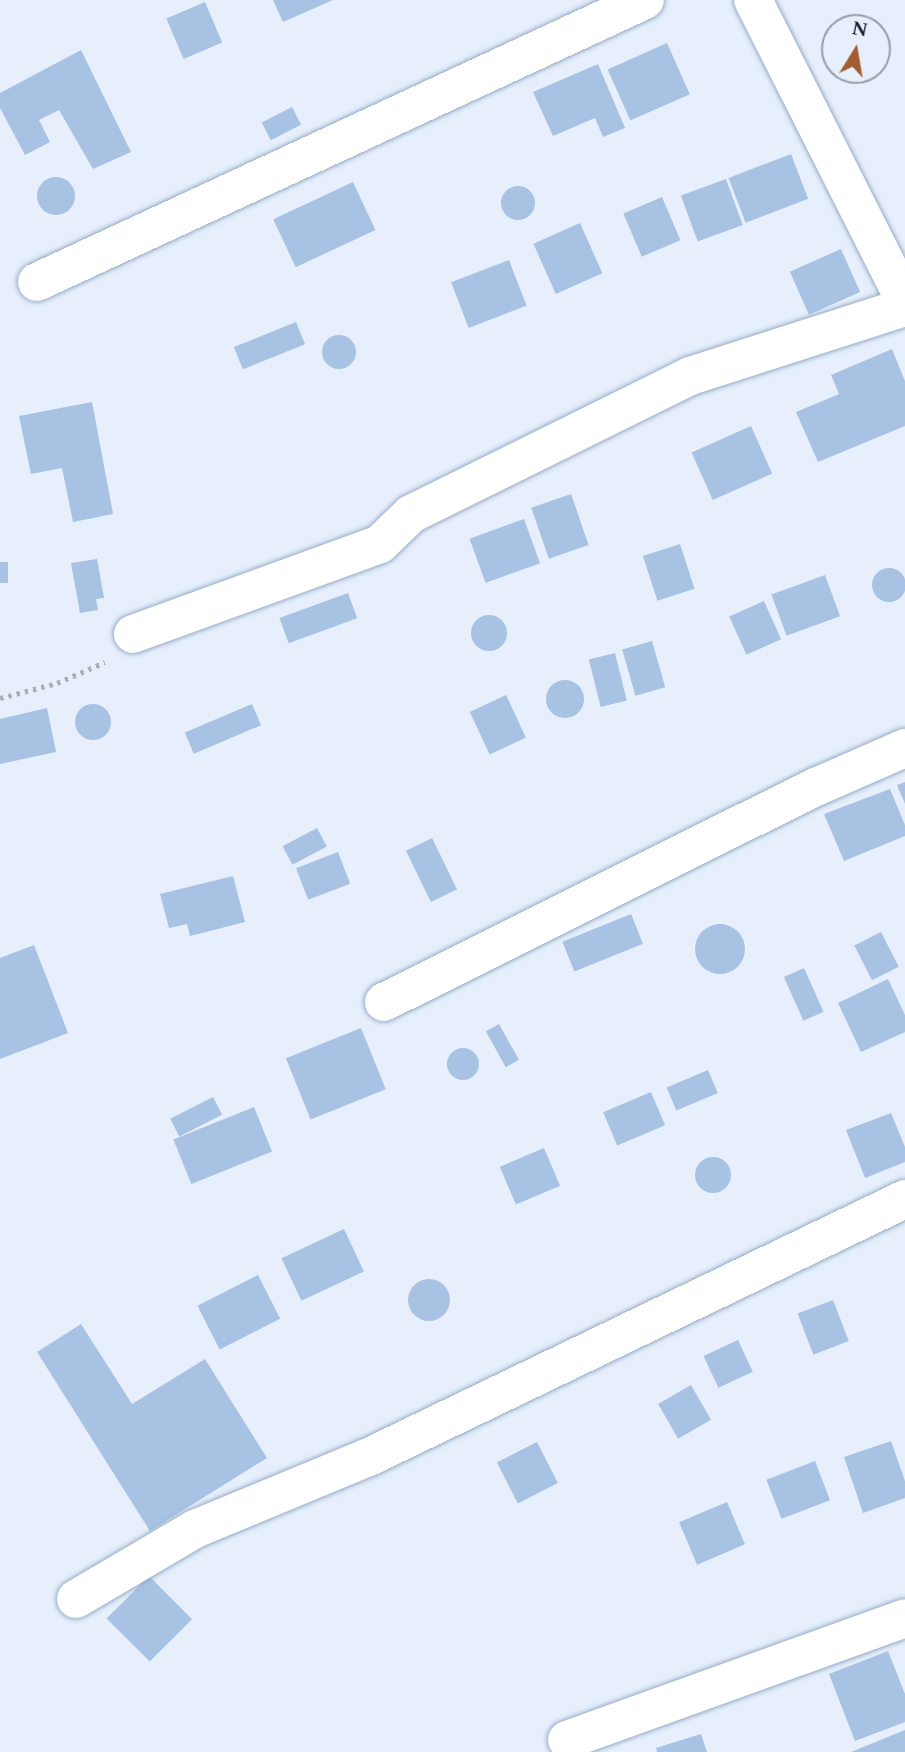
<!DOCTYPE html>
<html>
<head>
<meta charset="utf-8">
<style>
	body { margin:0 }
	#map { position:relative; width:905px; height:1752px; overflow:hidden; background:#e6effb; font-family:Spectral,serif }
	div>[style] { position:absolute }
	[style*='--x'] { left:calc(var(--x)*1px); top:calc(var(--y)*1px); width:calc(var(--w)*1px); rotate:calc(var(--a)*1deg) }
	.building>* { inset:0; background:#a8c2e4; transform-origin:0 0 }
	.round { border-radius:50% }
	.path>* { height:4.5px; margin-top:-2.25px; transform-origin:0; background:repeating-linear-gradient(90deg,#a6afbb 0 3.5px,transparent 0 8.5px) }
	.roads { filter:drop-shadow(0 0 2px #96acc8) drop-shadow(0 0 2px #96acc8) }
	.street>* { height:38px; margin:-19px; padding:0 19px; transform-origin:19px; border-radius:19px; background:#fff }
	span { translate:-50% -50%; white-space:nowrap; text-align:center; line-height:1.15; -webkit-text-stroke:7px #e6effb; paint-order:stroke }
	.north { position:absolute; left:821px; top:14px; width:70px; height:70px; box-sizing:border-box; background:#e6effb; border:2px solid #949da8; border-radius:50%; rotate:11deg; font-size:19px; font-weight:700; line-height:28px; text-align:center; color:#19222c }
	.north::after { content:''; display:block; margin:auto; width:24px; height:32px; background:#a25d30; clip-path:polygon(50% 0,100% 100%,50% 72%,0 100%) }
</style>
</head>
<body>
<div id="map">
	<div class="building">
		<i style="clip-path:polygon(273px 0,333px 0,283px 22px)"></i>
		<i style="left:205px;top:2px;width:44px;height:42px;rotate:67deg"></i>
		<i style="left:667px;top:43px;width:56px;height:65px;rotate:66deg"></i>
		<i style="clip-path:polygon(81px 50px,131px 152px,93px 169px,59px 110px,39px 120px,50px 142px,25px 155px,0 108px,0 93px)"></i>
		<i style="clip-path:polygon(598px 64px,625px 128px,603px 137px,595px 118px,553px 136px,533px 92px)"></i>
		<i style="left:292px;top:107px;width:20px;height:34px;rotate:63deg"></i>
		<i style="left:791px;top:154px;width:48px;height:67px;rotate:69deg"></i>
		<i class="round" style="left:37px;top:177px;width:38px;height:38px"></i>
		<i style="left:726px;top:179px;width:49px;height:48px;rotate:70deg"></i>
		<i style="left:353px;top:182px;width:53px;height:88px;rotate:65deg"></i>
		<i class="round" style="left:501px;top:186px;width:34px;height:34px"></i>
		<i style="left:662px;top:197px;width:47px;height:42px;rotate:67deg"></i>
		<i style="left:580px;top:223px;width:55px;height:51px;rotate:66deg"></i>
		<i style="left:841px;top:249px;width:47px;height:56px;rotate:66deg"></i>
		<i style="left:509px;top:260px;width:49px;height:62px;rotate:69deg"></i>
		<i style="left:296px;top:322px;width:24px;height:67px;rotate:68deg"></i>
		<i class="round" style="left:322px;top:335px;width:34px;height:34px"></i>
		<i style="clip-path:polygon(892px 349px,905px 381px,905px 426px,818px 462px,796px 412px,839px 394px,831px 375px)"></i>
		<i style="clip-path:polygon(92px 402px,113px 514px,73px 522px,62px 468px,31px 474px,19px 416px)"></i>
		<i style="left:751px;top:426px;width:52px;height:65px;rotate:66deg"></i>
		<i style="left:571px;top:494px;width:54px;height:42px;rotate:71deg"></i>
		<i style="left:524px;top:519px;width:47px;height:58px;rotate:70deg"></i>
		<i style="left:680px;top:544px;width:47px;height:39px;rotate:72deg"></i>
		<i style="clip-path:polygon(97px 559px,104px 598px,96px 599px,98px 610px,80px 613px,71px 563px)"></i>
		<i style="left:0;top:562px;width:8px;height:21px"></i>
		<i class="round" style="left:872px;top:568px;width:34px;height:34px"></i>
		<i style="left:825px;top:575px;width:44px;height:57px;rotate:70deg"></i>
		<i style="left:348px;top:593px;width:27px;height:73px;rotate:70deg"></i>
		<i style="left:764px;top:601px;width:42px;height:38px;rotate:66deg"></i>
		<i class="round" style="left:471px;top:615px;width:36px;height:36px"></i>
		<i style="left:652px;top:641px;width:48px;height:31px;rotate:74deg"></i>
		<i style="left:615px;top:653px;width:49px;height:27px;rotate:76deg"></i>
		<i class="round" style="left:546px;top:680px;width:38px;height:38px"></i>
		<i style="left:506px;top:695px;width:47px;height:40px;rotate:65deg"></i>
		<i style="left:252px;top:704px;width:23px;height:73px;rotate:67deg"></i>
		<i class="round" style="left:75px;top:704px;width:36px;height:36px"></i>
		<i style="clip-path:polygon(47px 708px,56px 752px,0 764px,0 719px)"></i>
		<i style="clip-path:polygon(905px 782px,905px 804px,897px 785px)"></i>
		<i style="clip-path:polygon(890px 789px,905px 825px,905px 836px,844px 861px,824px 814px)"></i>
		<i style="left:317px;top:828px;width:21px;height:39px;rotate:62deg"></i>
		<i style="left:432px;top:838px;width:57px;height:29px;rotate:64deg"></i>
		<i style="left:338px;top:852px;width:34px;height:45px;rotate:69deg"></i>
		<i style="clip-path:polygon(233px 876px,245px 922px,190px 936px,187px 924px,169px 928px,160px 894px)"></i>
		<i style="left:631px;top:914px;width:32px;height:74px;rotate:68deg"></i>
		<i class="round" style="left:695px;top:924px;width:50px;height:50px"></i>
		<i style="left:881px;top:932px;width:39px;height:30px;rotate:63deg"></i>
		<i style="clip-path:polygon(34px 945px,68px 1033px,0 1059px,0 958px)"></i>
		<i style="left:804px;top:968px;width:48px;height:22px;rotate:66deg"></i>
		<i style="clip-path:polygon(888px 979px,905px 1015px,905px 1032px,861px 1052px,838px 1003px)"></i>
		<i style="left:499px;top:1024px;width:41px;height:15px;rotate:61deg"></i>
		<i style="left:361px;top:1028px;width:66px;height:81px;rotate:68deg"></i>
		<i class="round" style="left:447px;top:1048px;width:32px;height:32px"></i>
		<i style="left:708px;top:1070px;width:25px;height:45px;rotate:67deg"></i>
		<i style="left:651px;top:1092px;width:36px;height:52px;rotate:67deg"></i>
		<i style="left:213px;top:1097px;width:20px;height:48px;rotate:63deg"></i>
		<i style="left:254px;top:1107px;width:48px;height:87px;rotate:68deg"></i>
		<i style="clip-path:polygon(891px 1113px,905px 1147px,905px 1162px,865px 1178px,846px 1130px)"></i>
		<i style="left:544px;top:1148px;width:41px;height:48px;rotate:67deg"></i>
		<i class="round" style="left:695px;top:1157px;width:36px;height:36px"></i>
		<i style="left:344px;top:1229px;width:47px;height:69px;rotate:65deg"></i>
		<i style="left:258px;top:1275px;width:49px;height:68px;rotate:63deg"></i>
		<i class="round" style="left:408px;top:1279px;width:42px;height:42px"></i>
		<i style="left:833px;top:1300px;width:44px;height:38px;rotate:69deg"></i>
		<i style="clip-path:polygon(81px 1324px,132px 1404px,205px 1359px,267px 1458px,150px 1531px,37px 1352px)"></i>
		<i style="left:738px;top:1340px;width:35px;height:38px;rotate:65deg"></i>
		<i style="left:691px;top:1385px;width:40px;height:38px;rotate:60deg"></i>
		<i style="clip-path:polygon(891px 1441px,905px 1481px,905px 1498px,863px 1513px,844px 1457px)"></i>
		<i style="left:537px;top:1442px;width:46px;height:45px;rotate:63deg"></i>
		<i style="left:815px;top:1461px;width:42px;height:52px;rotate:69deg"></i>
		<i style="left:727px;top:1502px;width:46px;height:52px;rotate:67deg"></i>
		<i style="left:149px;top:1576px;width:61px;height:60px;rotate:45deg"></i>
		<i style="clip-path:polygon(888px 1651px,905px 1694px,905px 1722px,855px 1741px,829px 1674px)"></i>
		<i style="clip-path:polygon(905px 1730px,905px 1752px,851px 1752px)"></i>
		<i style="clip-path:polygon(701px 1734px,707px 1752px,657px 1752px,656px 1748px)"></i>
	</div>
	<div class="path">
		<i style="--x:0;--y:698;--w:59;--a:-14.7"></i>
		<i style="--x:57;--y:683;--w:52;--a:-23.6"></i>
	</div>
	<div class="roads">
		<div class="street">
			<i style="--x:753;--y:0;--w:337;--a:63.2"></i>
			<i style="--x:37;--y:282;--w:670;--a:-24.88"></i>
			<i style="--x:133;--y:634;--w:263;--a:-20"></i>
			<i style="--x:380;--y:544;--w:43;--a:-44.1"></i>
			<i style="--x:411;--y:514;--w:311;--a:-26.3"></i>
			<i style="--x:690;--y:376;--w:226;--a:-17.8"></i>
			<i style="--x:384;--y:1002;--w:483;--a:-26.5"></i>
			<i style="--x:816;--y:787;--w:97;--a:-23.7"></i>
			<i style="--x:76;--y:1599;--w:138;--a:-30.5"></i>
			<i style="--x:195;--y:1529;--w:188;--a:-22.5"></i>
			<i style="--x:369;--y:1457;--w:595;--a:-25.7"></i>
			<i style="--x:567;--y:1740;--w:359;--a:-19.8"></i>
		</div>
	</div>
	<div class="north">N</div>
</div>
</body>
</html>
